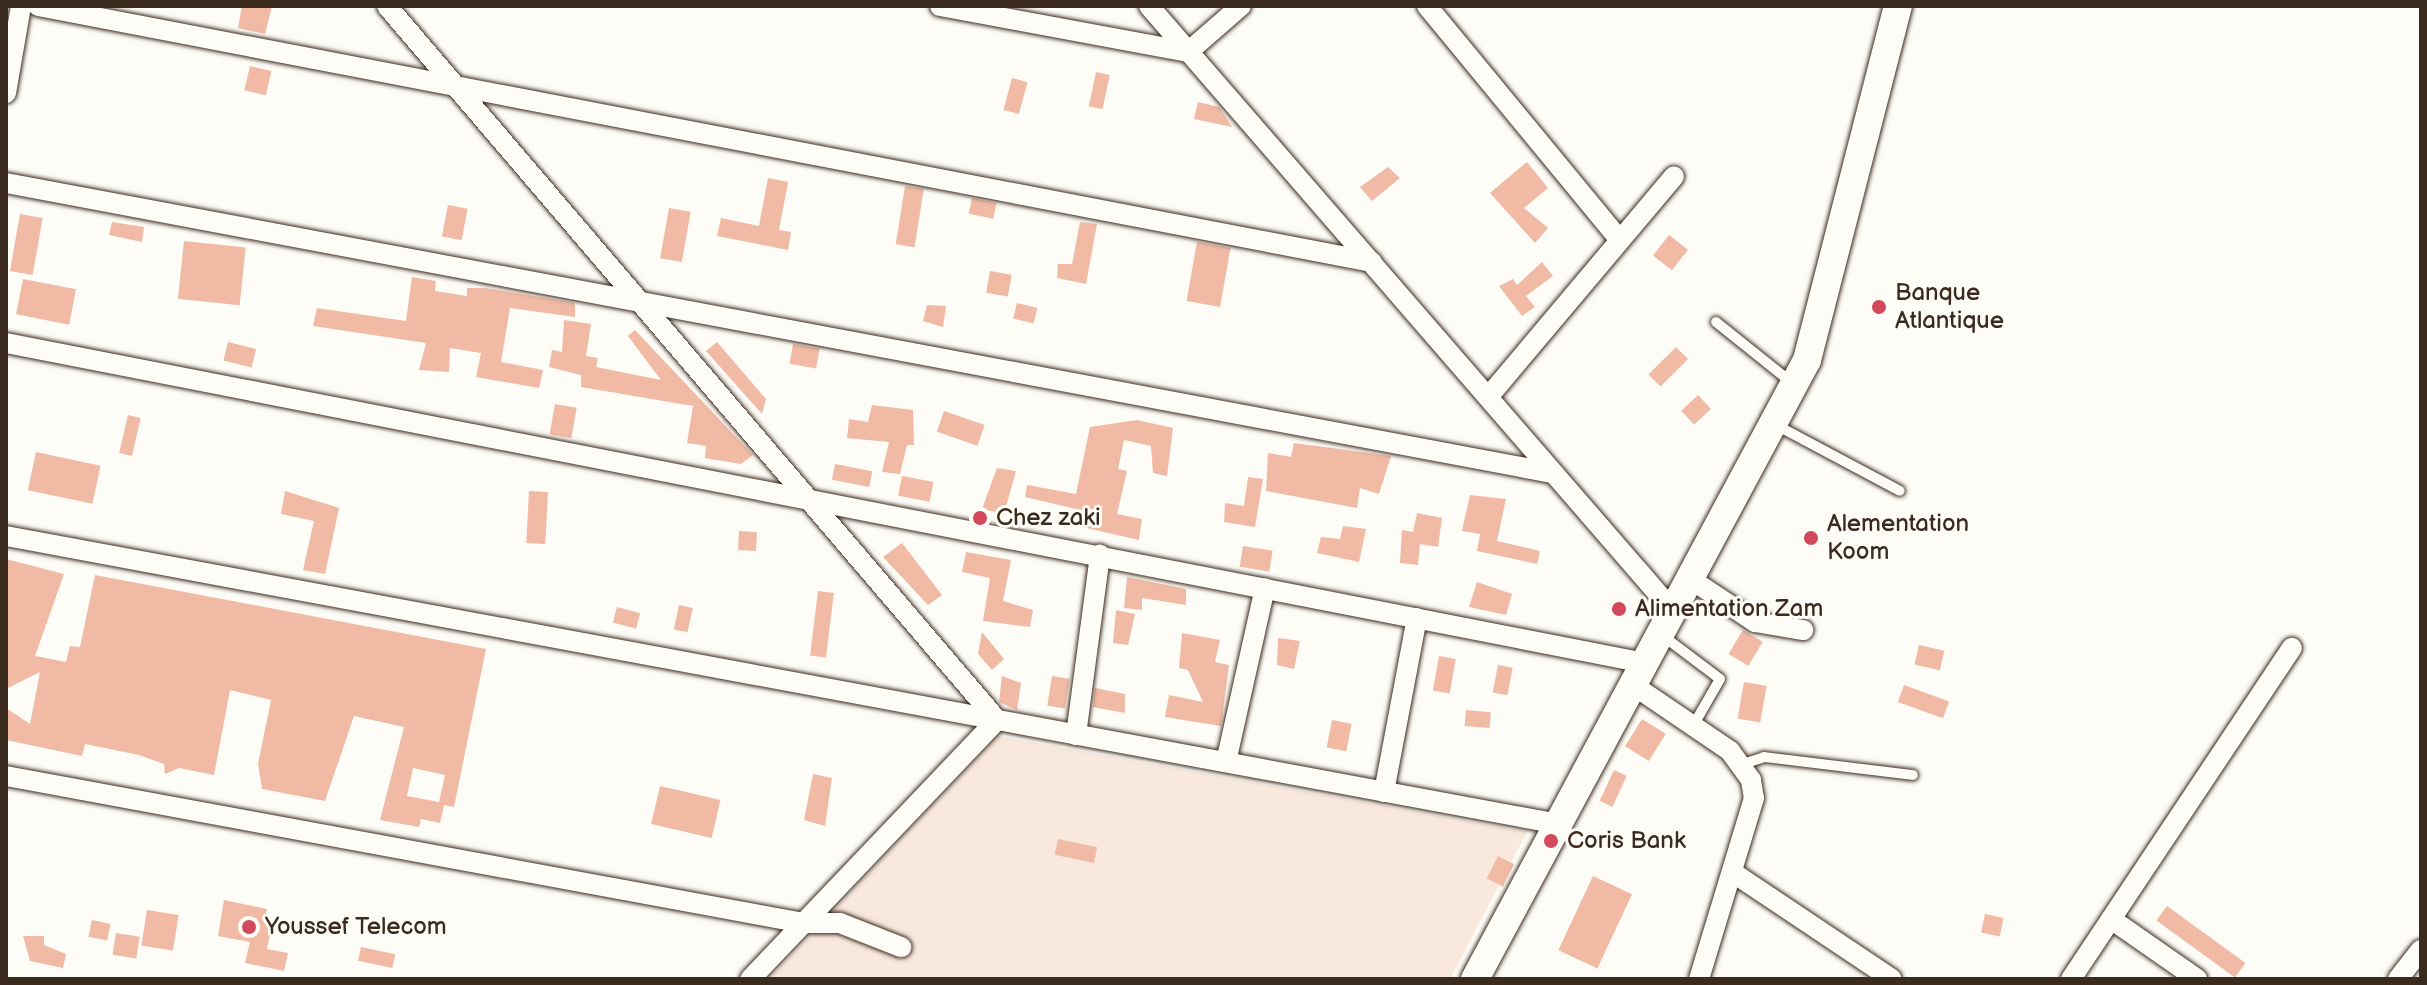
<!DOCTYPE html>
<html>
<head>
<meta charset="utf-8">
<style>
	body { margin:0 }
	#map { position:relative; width:2427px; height:985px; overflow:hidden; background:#fdfcf7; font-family:"Balsamiq Sans",sans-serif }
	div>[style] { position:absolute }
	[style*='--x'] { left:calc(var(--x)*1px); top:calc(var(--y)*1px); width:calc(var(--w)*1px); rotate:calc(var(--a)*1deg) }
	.built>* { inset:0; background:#f9e8de }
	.building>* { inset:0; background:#f1baa5; transform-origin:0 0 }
	.roads { filter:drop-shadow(0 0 2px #3b2a1e) drop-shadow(0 0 2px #3b2a1e) }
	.service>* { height:10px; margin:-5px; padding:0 5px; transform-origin:5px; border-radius:5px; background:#fdfcf7 }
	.minor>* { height:20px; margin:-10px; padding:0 10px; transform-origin:10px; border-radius:10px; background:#fdfcf7 }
	.secondary>* { height:28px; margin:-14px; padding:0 14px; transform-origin:14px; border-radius:14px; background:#fdfcf7 }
	.dots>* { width:22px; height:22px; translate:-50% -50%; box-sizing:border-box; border:4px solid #fdfcf7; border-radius:50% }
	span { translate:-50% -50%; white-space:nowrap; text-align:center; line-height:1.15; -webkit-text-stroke:6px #fdfcf7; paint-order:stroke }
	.poi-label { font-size:24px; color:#3b2a1e }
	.left { translate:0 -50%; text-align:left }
	.frame { position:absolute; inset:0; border:8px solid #3b2a1e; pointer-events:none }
</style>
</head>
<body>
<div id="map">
	<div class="built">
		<i style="clip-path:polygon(998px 736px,1527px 832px,1450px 979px,769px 979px)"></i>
	</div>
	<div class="building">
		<i style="clip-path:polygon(242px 6px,272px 6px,265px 34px,238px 28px)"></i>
		<i style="left:250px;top:66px;width:22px;height:25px;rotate:13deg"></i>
		<i style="left:1096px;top:72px;width:14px;height:35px;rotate:12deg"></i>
		<i style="left:1012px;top:78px;width:16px;height:33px;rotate:15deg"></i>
		<i style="clip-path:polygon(1198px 102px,1219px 107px,1232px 127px,1194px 119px)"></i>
		<i style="clip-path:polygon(1527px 162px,1548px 188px,1524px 208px,1548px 228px,1535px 243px,1490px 193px)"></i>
		<i style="clip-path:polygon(1388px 167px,1400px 178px,1372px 201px,1360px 187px)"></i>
		<i style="clip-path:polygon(768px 178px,788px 182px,779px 230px,791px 232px,788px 250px,717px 236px,721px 218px,759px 226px)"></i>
		<i style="left:905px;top:186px;width:19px;height:59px;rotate:9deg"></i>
		<i style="left:972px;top:198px;width:25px;height:16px;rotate:12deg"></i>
		<i style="left:448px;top:205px;width:20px;height:32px;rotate:11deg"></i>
		<i style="left:669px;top:208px;width:22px;height:51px;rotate:10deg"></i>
		<i style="left:20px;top:214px;width:23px;height:58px;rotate:10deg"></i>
		<i style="clip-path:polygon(112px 222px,144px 227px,142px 242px,109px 235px)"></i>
		<i style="clip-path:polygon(1080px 222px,1097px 224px,1086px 284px,1057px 278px,1058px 264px,1072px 264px)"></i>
		<i style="left:1669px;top:235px;width:24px;height:26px;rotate:38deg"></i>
		<i style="left:184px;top:241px;width:62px;height:58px;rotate:6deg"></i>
		<i style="left:1197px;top:242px;width:34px;height:60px;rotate:10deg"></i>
		<i style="clip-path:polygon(1542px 262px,1553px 276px,1526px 296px,1535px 307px,1522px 316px,1499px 286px,1513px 279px,1517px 285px)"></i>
		<i style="left:990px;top:271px;width:22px;height:22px;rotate:10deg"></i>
		<i style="clip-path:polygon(412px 277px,436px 281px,435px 291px,467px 296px,467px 288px,485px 288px,575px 303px,575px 317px,510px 308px,501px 362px,543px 370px,539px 388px,476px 377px,481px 353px,450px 348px,449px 372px,419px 370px,426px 343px,313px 326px,317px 308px,406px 321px)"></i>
		<i style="left:23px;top:279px;width:54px;height:36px;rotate:11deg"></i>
		<i style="left:1017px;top:303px;width:21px;height:16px;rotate:14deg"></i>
		<i style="clip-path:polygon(927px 305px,946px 306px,943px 327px,923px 321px)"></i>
		<i style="clip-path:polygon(564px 320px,591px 324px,586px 356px,598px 358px,596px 367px,661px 380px,628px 336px,635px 330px,753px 455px,741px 464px,705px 458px,706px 446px,687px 443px,693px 406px,581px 387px,581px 375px,549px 367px,552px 350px,562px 352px)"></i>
		<i style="left:228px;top:342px;width:29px;height:19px;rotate:14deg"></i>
		<i style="clip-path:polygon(717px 342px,766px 399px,762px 414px,706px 351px)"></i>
		<i style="left:793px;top:344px;width:27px;height:20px;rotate:10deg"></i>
		<i style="left:1676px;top:347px;width:17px;height:39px;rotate:45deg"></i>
		<i style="left:1698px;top:395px;width:19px;height:23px;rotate:47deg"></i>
		<i style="left:555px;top:404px;width:22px;height:31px;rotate:10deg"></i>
		<i style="clip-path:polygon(872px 405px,913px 410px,914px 445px,907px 445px,900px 474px,882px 472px,889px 442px,847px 438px,849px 419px,868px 422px)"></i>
		<i style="left:944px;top:411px;width:43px;height:22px;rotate:19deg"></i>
		<i style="left:128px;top:415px;width:13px;height:39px;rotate:13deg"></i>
		<i style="clip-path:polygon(1137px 420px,1173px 428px,1167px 476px,1153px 473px,1151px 446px,1124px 440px,1118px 469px,1127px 471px,1117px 514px,1142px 519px,1139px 540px,1073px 525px,1076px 509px,1025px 497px,1027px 485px,1076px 494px,1090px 427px)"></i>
		<i style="clip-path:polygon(1294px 443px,1391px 456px,1379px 494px,1360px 488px,1357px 508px,1266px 491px,1268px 453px,1291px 457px)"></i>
		<i style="left:36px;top:452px;width:66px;height:39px;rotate:12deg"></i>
		<i style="left:835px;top:464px;width:38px;height:16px;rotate:11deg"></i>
		<i style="clip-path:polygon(997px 468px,1016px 471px,1004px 514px,982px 509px)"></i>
		<i style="left:902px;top:476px;width:32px;height:20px;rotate:11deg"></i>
		<i style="clip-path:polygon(1248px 477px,1263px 479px,1255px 527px,1224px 522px,1225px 503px,1244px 506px)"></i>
		<i style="clip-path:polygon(285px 491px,339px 508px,325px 574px,303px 570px,314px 521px,281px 514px)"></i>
		<i style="left:529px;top:491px;width:19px;height:52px;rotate:3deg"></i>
		<i style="clip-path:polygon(1470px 495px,1506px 499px,1497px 541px,1540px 551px,1537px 564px,1477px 551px,1480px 534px,1462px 531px)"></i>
		<i style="clip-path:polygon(1417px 513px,1442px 518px,1438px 547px,1420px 544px,1418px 565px,1400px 563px,1402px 530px,1413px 532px)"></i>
		<i style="clip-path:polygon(1343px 526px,1366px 529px,1359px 562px,1317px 553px,1321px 537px,1340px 539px)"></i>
		<i style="left:739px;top:531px;width:18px;height:19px;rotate:3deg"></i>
		<i style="clip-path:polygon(902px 543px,942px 595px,928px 605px,883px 557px)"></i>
		<i style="left:1243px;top:546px;width:30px;height:21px;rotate:9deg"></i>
		<i style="clip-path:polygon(966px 552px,1011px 560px,1003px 601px,1033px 610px,1030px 627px,983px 621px,990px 578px,962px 572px)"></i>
		<i style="clip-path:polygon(evenodd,6px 559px,64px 574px,35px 656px,66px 662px,70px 646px,80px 647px,95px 575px,486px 649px,454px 807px,444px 805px,440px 823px,421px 819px,419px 827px,380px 820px,404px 727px,354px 716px,325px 801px,262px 789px,258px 764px,271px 700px,230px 690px,214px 775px,179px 768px,165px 774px,164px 764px,139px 755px,85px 744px,82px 756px,6px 740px,6px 708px,30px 724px,40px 672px,6px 689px,6px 559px,413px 768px,445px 775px,439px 802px,407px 796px,413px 768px)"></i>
		<i style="clip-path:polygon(1127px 577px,1186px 589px,1186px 605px,1142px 598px,1142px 610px,1124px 608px)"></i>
		<i style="clip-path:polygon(1477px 582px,1512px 594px,1506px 615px,1469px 607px)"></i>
		<i style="left:818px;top:591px;width:16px;height:65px;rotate:7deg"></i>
		<i style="left:679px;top:605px;width:14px;height:25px;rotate:12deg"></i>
		<i style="left:617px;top:607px;width:24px;height:16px;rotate:15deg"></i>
		<i style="clip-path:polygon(1116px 610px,1135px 614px,1128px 645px,1113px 643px)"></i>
		<i style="left:1743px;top:630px;width:23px;height:28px;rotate:31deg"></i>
		<i style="clip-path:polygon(982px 632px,1004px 659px,992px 670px,978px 654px)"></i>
		<i style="clip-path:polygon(1182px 633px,1220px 640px,1215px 662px,1229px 665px,1221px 726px,1165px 717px,1169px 695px,1203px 702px,1188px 670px,1179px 668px)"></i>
		<i style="clip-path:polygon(1278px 638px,1300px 641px,1294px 669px,1277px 665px)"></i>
		<i style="left:1919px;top:645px;width:26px;height:20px;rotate:13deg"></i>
		<i style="left:1439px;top:656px;width:17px;height:35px;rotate:10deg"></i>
		<i style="left:1498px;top:665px;width:15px;height:28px;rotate:11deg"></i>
		<i style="clip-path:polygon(1002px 676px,1021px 683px,1017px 710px,999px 702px)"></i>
		<i style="left:1052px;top:676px;width:18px;height:30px;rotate:9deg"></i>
		<i style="left:1744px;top:682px;width:23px;height:37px;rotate:10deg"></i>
		<i style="left:1904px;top:685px;width:48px;height:18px;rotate:20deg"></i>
		<i style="clip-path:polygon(1095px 688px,1125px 694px,1125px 713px,1093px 707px)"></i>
		<i style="left:1466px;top:710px;width:25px;height:16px;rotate:5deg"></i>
		<i style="left:1642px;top:719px;width:28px;height:32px;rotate:32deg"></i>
		<i style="left:1332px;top:720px;width:20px;height:28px;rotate:11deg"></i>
		<i style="left:1614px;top:770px;width:14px;height:34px;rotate:25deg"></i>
		<i style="clip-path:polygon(813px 774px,832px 778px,825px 826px,804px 820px)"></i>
		<i style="left:660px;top:786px;width:62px;height:39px;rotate:13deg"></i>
		<i style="left:1058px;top:839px;width:40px;height:16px;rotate:12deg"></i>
		<i style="left:1498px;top:856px;width:18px;height:25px;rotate:27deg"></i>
		<i style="left:1593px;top:876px;width:43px;height:82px;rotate:25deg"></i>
		<i style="clip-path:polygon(224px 900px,267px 909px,265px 919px,273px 921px,267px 949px,288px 953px,284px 971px,245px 963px,250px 942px,218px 936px)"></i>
		<i style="left:2167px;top:906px;width:97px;height:18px;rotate:36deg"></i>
		<i style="left:147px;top:910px;width:32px;height:36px;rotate:9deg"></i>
		<i style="left:1985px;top:914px;width:19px;height:19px;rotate:12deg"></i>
		<i style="left:92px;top:920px;width:19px;height:17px;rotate:12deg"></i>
		<i style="left:116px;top:933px;width:24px;height:22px;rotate:9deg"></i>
		<i style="clip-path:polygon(23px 936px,44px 936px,44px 945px,66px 954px,63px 968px,30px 961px)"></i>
		<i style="left:361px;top:947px;width:35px;height:14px;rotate:12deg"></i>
	</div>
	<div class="roads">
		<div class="service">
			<i style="--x:1716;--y:322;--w:96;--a:38.7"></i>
			<i style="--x:1776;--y:425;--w:140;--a:28"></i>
			<i style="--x:1663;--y:636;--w:71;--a:37"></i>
			<i style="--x:1720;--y:679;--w:54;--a:119.9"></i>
			<i style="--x:1743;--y:764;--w:22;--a:-18"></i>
			<i style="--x:1764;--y:757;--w:150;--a:6.9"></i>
		</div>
		<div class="minor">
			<i style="--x:38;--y:6;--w:1358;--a:10.86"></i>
			<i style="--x:387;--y:6;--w:939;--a:49.49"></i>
			<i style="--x:997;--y:720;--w:358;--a:133.6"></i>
			<i style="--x:940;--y:6;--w:252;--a:10.5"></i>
			<i style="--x:1188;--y:52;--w:70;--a:-41"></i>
			<i style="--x:1149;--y:6;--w:802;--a:49.1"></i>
			<i style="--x:1427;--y:6;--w:303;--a:50.5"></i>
			<i style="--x:6;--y:93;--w:88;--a:-80.2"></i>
			<i style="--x:6;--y:183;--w:1574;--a:10.62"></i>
			<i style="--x:6;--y:343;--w:1670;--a:11.05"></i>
			<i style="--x:1489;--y:396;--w:287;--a:-49.9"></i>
			<i style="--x:6;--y:536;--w:1573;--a:10.51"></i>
			<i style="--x:1692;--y:580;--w:76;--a:33.7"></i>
			<i style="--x:1755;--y:622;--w:49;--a:9.5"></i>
			<i style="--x:1633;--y:685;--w:117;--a:34.2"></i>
			<i style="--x:1730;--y:751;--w:36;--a:54"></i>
			<i style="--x:1751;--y:780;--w:18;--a:81"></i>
			<i style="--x:1754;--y:798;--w:189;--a:106.9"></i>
			<i style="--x:1076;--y:735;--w:182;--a:-82.4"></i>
			<i style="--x:1226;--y:762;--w:178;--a:-77.4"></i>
			<i style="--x:6;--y:776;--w:810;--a:10.45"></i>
			<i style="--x:803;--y:923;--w:37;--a:0"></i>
			<i style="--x:840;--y:923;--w:66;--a:21.5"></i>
			<i style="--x:1384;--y:792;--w:177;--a:-79.3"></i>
			<i style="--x:1732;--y:872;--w:192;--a:33.8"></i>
			<i style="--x:2111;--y:919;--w:105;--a:34.9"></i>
			<i style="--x:2071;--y:979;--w:398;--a:-56.3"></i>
			<i style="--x:2398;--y:979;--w:37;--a:-52"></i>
		</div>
		<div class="secondary">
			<i style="--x:1475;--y:979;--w:702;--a:-61.79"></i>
			<i style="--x:1807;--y:360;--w:366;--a:-75.6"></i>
		</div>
	</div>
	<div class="dots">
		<i style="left:1879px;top:307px;background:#d1495b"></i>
		<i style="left:980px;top:518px;background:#d1495b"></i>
		<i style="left:1811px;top:538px;background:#d1495b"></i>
		<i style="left:1619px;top:609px;background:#d1495b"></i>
		<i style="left:1551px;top:841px;background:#d1495b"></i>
		<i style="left:249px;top:927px;background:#d1495b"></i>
	</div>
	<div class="poi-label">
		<span class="left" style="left:1895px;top:307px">Banque<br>Atlantique</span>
		<span class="left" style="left:996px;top:518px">Chez zaki</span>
		<span class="left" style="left:1827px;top:538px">Alementation<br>Koom</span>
		<span class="left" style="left:1635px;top:609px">Alimentation Zam</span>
		<span class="left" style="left:1567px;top:841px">Coris Bank</span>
		<span class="left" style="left:265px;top:927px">Youssef Telecom</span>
	</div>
	<div class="frame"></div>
</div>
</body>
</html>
